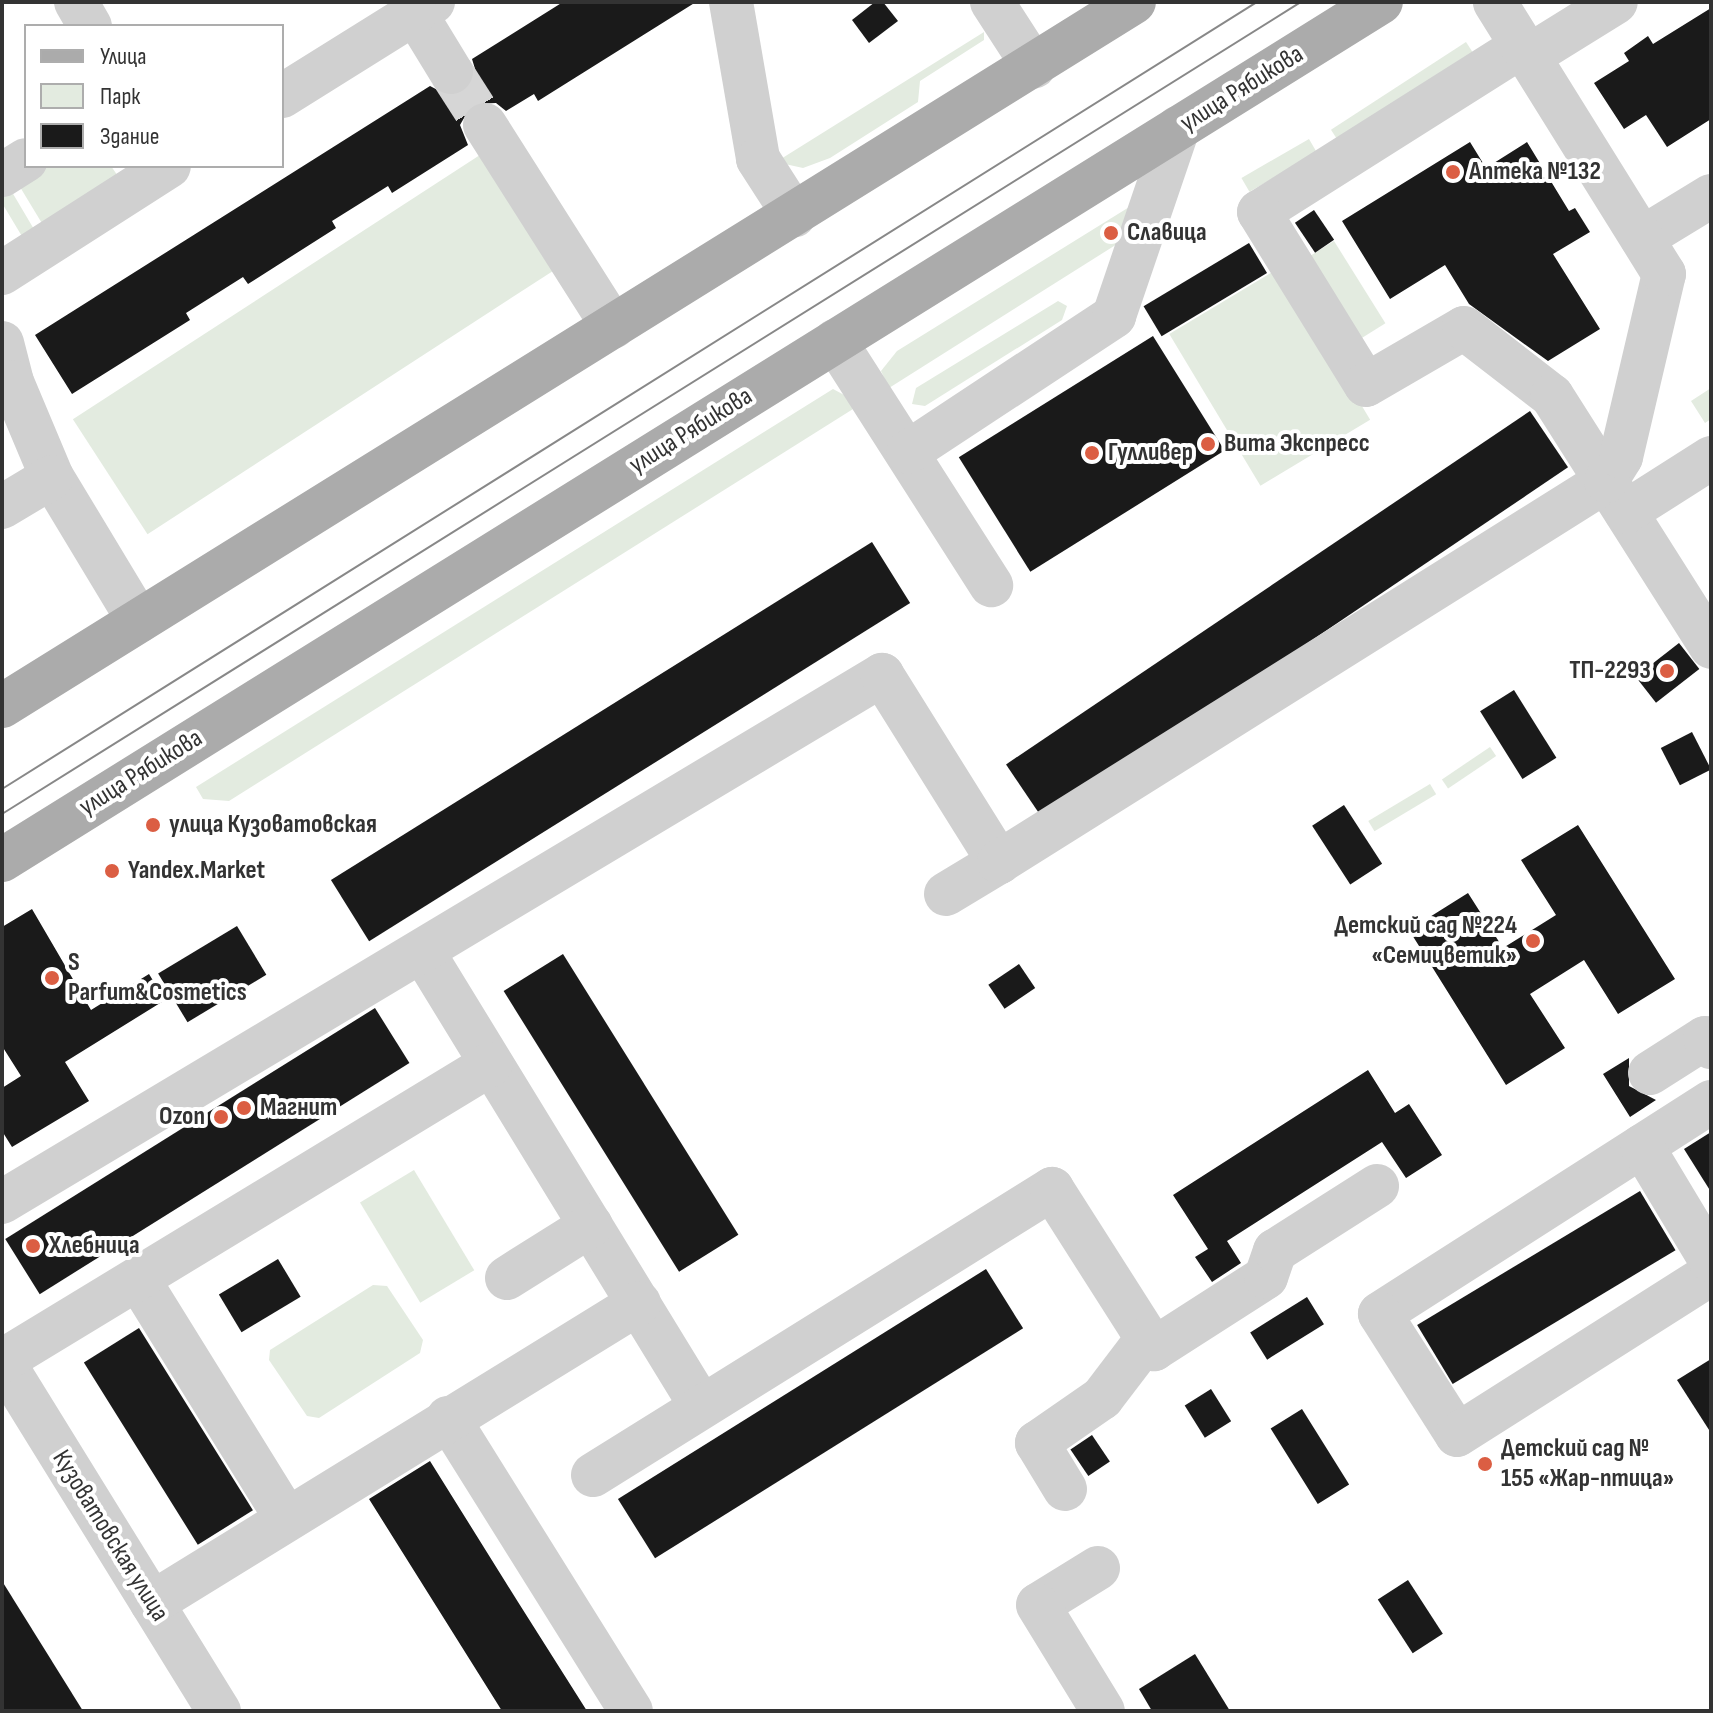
<!DOCTYPE html>
<html>
<head>
<meta charset="utf-8">
<style>
	body { margin:0 }
	#map { position:relative; width:1713px; height:1713px; overflow:hidden; background:#fff; font-family:"Sofia Sans Condensed",sans-serif }
	div>[style] { position:absolute }
	[style*='--x'] { left:calc(var(--x)*1px); top:calc(var(--y)*1px); width:calc(var(--w)*1px); rotate:calc(var(--a)*1deg) }
	.green>* { inset:0; background:#e3ebe0; transform-origin:0 0 }
	.building>* { inset:0; background:#1a1a1a; transform-origin:0 0 }
	.minor-tunnel>* { height:44px; margin-top:-22px; transform-origin:0; background:repeating-linear-gradient(90deg,#d6d6d6 0 44px,transparent 0 66px) }
	.minor>* { height:44px; margin:-22px; padding:0 22px; transform-origin:22px; border-radius:22px; background:#d0d0d0 }
	.major>* { height:44px; margin:-22px; padding:0 22px; transform-origin:22px; border-radius:22px; background:#ababab }
	.tram>* { height:2px; margin:-1px; padding:0 1px; transform-origin:1px; border-radius:1px; background:#888 }
	.dots>* { width:22px; height:22px; translate:-50% -50%; box-sizing:border-box; border:4px solid #fff; border-radius:50% }
	span { translate:-50% -50%; white-space:nowrap; text-align:center; line-height:1.15; -webkit-text-stroke:8px #fff; paint-order:stroke }
	.street-label { font-size:26px; color:#333 }
	.poi-label { font-size:26px; color:#333; font-weight:700 }
	.left { translate:0 -50%; text-align:left }
	.right { translate:-100% -50%; text-align:right }
	.frame { position:absolute; inset:0; border:4px solid #333; pointer-events:none }
	.legend { position:absolute; left:24px; top:24px; width:260px; height:144px; box-sizing:border-box; background:#fff; border:2px solid #adadad; margin:0; padding:10px 14px; list-style:none; font-size:24px; color:#333 }
	.legend li { display:flex; align-items:center; gap:16px; height:40px }
	.legend b { width:40px; border:2px solid #adadad }
</style>
</head>
<body>
<div id="map">
	<div class="green">
		<i style="clip-path:polygon(984px 32px,984px 40px,920px 81px,918px 102px,830px 158px,803px 168px,776px 162px)"></i>
		<i style="left:1466px;top:42px;width:17px;height:161px;rotate:57deg"></i>
		<i style="left:1309px;top:139px;width:16px;height:78px;rotate:60deg"></i>
		<i style="left:483px;top:153px;width:137px;height:489px;rotate:57deg"></i>
		<i style="clip-path:polygon(43px 166px,111px 166px,122px 182px,46px 230px,17px 182px)"></i>
		<i style="clip-path:polygon(9px 187px,38px 236px,26px 243px,2px 203px,2px 191px)"></i>
		<i style="clip-path:polygon(1147px 196px,1133px 234px,889px 388px,881px 371px,897px 351px)"></i>
		<i style="left:1334px;top:241px;width:97px;height:33px;rotate:58deg"></i>
		<i style="left:1279px;top:268px;width:177px;height:128px;rotate:59deg"></i>
		<i style="clip-path:polygon(1058px 301px,1067px 306px,1062px 320px,925px 406px,912px 404px,916px 388px)"></i>
		<i style="clip-path:polygon(1711px 388px,1711px 419px,1705px 423px,1691px 401px)"></i>
		<i style="clip-path:polygon(833px 389px,861px 404px,229px 801px,203px 799px,196px 787px)"></i>
		<i style="left:1490px;top:747px;width:11px;height:58px;rotate:56deg"></i>
		<i style="left:1430px;top:784px;width:12px;height:72px;rotate:59deg"></i>
		<i style="left:414px;top:1170px;width:117px;height:63px;rotate:59deg"></i>
		<i style="clip-path:polygon(373px 1285px,387px 1286px,423px 1340px,420px 1353px,319px 1418px,307px 1416px,269px 1360px,270px 1350px)"></i>
	</div>
	<div class="building">
		<i style="clip-path:polygon(563px 2px,696px 2px,538px 101px,534px 94px,506px 111px,496px 103px,472px 104px,460px 125px,468px 145px,392px 193px,388px 186px,332px 221px,336px 228px,248px 284px,243px 277px,186px 313px,190px 320px,72px 394px,35px 335px,430px 86px,451px 97px,465px 93px,476px 72px,472px 59px)"></i>
		<i style="clip-path:polygon(875px 2px,883px 2px,898px 21px,869px 43px,852px 20px)"></i>
		<i style="clip-path:polygon(1711px 8px,1711px 119px,1667px 147px,1646px 115px,1624px 129px,1594px 83px,1629px 61px,1624px 53px,1648px 36px,1653px 44px)"></i>
		<i style="clip-path:polygon(1470px 142px,1486px 168px,1527px 142px,1569px 211px,1575px 208px,1590px 232px,1553px 254px,1600px 329px,1548px 361px,1469px 304px,1445px 265px,1390px 299px,1342px 221px)"></i>
		<i style="left:1314px;top:210px;width:36px;height:23px;rotate:56deg"></i>
		<i style="left:1249px;top:243px;width:35px;height:123px;rotate:59deg"></i>
		<i style="left:1153px;top:336px;width:135px;height:229px;rotate:58deg"></i>
		<i style="left:1530px;top:411px;width:68px;height:632px;rotate:56deg"></i>
		<i style="left:872px;top:542px;width:72px;height:638px;rotate:58deg"></i>
		<i style="left:1679px;top:643px;width:33px;height:55px;rotate:52deg"></i>
		<i style="left:1514px;top:690px;width:80px;height:40px;rotate:58deg"></i>
		<i style="left:1692px;top:732px;width:42px;height:35px;rotate:63deg"></i>
		<i style="left:1344px;top:805px;width:70px;height:38px;rotate:57deg"></i>
		<i style="clip-path:polygon(1578px 825px,1675px 979px,1618px 1014px,1584px 960px,1530px 994px,1565px 1048px,1506px 1085px,1409px 930px,1468px 893px,1503px 948px,1556px 915px,1521px 860px)"></i>
		<i style="clip-path:polygon(32px 909px,91px 1010px,149px 974px,165px 1000px,65px 1062px,89px 1101px,12px 1147px,2px 1131px,2px 1088px,21px 1076px,2px 1046px,2px 927px)"></i>
		<i style="left:237px;top:926px;width:57px;height:92px;rotate:59deg"></i>
		<i style="left:563px;top:954px;width:331px;height:70px;rotate:58deg"></i>
		<i style="left:1019px;top:964px;width:29px;height:37px;rotate:56deg"></i>
		<i style="left:375px;top:1008px;width:65px;height:436px;rotate:58deg"></i>
		<i style="clip-path:polygon(1629px 1058px,1629px 1086px,1656px 1100px,1630px 1117px,1603px 1074px)"></i>
		<i style="clip-path:polygon(1368px 1070px,1395px 1113px,1409px 1104px,1442px 1155px,1406px 1178px,1382px 1142px,1227px 1241px,1241px 1263px,1212px 1282px,1195px 1257px,1208px 1249px,1173px 1195px)"></i>
		<i style="clip-path:polygon(1711px 1132px,1711px 1192px,1684px 1149px)"></i>
		<i style="left:1640px;top:1191px;width:69px;height:260px;rotate:59deg"></i>
		<i style="left:278px;top:1259px;width:44px;height:69px;rotate:59deg"></i>
		<i style="left:986px;top:1269px;width:70px;height:434px;rotate:58deg"></i>
		<i style="left:1307px;top:1297px;width:32px;height:67px;rotate:58deg"></i>
		<i style="left:139px;top:1328px;width:215px;height:65px;rotate:58deg"></i>
		<i style="clip-path:polygon(1711px 1359px,1711px 1433px,1677px 1380px)"></i>
		<i style="left:1211px;top:1389px;width:38px;height:31px;rotate:58deg"></i>
		<i style="left:1302px;top:1409px;width:89px;height:37px;rotate:58deg"></i>
		<i style="left:1092px;top:1435px;width:32px;height:26px;rotate:56deg"></i>
		<i style="clip-path:polygon(430px 1461px,518px 1602px,587px 1711px,502px 1711px,369px 1499px)"></i>
		<i style="left:1408px;top:1580px;width:64px;height:36px;rotate:57deg"></i>
		<i style="clip-path:polygon(2px 1581px,83px 1711px,2px 1711px)"></i>
		<i style="clip-path:polygon(1195px 1654px,1230px 1711px,1152px 1711px,1139px 1689px)"></i>
	</div>
	<div class="minor-tunnel">
		<i style="--x:451;--y:72;--w:63;--a:57.3"></i>
	</div>
	<div class="minor">
		<i style="--x:76;--y:2;--w:28;--a:60"></i>
		<i style="--x:433;--y:2;--w:21;--a:149"></i>
		<i style="--x:415;--y:13;--w:69;--a:58.6"></i>
		<i style="--x:731;--y:2;--w:159;--a:80.2"></i>
		<i style="--x:758;--y:159;--w:67;--a:57.3"></i>
		<i style="--x:992;--y:2;--w:77;--a:57.1"></i>
		<i style="--x:1522;--y:46;--w:311;--a:147.7"></i>
		<i style="--x:1259;--y:212;--w:203;--a:58.3"></i>
		<i style="--x:1366;--y:385;--w:113;--a:-30.2"></i>
		<i style="--x:1464;--y:328;--w:111;--a:37.7"></i>
		<i style="--x:1552;--y:396;--w:297;--a:57.6"></i>
		<i style="--x:1529;--y:56;--w:102;--a:-31.8"></i>
		<i style="--x:282;--y:96;--w:157;--a:-32"></i>
		<i style="--x:485;--y:125;--w:239;--a:57.6"></i>
		<i style="--x:2;--y:175;--w:28;--a:-32"></i>
		<i style="--x:1642;--y:238;--w:81;--a:-31.3"></i>
		<i style="--x:2;--y:273;--w:198;--a:-32.6"></i>
		<i style="--x:835;--y:341;--w:290;--a:57.4"></i>
		<i style="--x:2;--y:343;--w:40;--a:75.6"></i>
		<i style="--x:12;--y:382;--w:103;--a:67.2"></i>
		<i style="--x:52;--y:477;--w:168;--a:58.9"></i>
		<i style="--x:908;--y:452;--w:247;--a:-33.4"></i>
		<i style="--x:1114;--y:316;--w:199;--a:-71.2"></i>
		<i style="--x:2;--y:507;--w:58;--a:-31"></i>
		<i style="--x:1626;--y:512;--w:101;--a:-32.4"></i>
		<i style="--x:946;--y:894;--w:62;--a:-31.1"></i>
		<i style="--x:423;--y:952;--w:532;--a:58.52"></i>
		<i style="--x:1650;--y:1073;--w:65;--a:-32.5"></i>
		<i style="--x:1705;--y:1038;--w:11;--a:56"></i>
		<i style="--x:1711;--y:1102;--w:393;--a:147.4"></i>
		<i style="--x:1380;--y:1314;--w:143;--a:57.5"></i>
		<i style="--x:1457;--y:1435;--w:301;--a:-32.4"></i>
		<i style="--x:1642;--y:1146;--w:134;--a:59"></i>
		<i style="--x:2;--y:1202;--w:1026;--a:-30.92"></i>
		<i style="--x:882;--y:675;--w:221;--a:58"></i>
		<i style="--x:999;--y:862;--w:717;--a:-32.12"></i>
		<i style="--x:1606;--y:481;--w:28;--a:-58"></i>
		<i style="--x:1621;--y:457;--w:188;--a:-76.8"></i>
		<i style="--x:1664;--y:274;--w:320;--a:-121.9"></i>
		<i style="--x:507;--y:1278;--w:99;--a:-32.2"></i>
		<i style="--x:138;--y:1279;--w:281;--a:58.2"></i>
		<i style="--x:2;--y:1360;--w:413;--a:58.3"></i>
		<i style="--x:2;--y:1361;--w:572;--a:-31.27"></i>
		<i style="--x:448;--y:1418;--w:345;--a:58"></i>
		<i style="--x:593;--y:1475;--w:541;--a:-31.93"></i>
		<i style="--x:1052;--y:1189;--w:190;--a:57.5"></i>
		<i style="--x:1154;--y:1349;--w:133;--a:-32.7"></i>
		<i style="--x:1266;--y:1277;--w:28;--a:-71"></i>
		<i style="--x:1275;--y:1251;--w:121;--a:-32.5"></i>
		<i style="--x:1065;--y:1489;--w:54;--a:-121.3"></i>
		<i style="--x:1037;--y:1443;--w:79;--a:-34.7"></i>
		<i style="--x:1102;--y:1398;--w:74;--a:-52.7"></i>
		<i style="--x:1098;--y:1568;--w:70;--a:148.3"></i>
		<i style="--x:1038;--y:1605;--w:124;--a:58.5"></i>
		<i style="--x:152;--y:1603;--w:572;--a:-31.63"></i>
	</div>
	<div class="major">
		<i style="--x:2;--y:706;--w:1333;--a:-31.88"></i>
		<i style="--x:2;--y:860;--w:1624;--a:-31.89"></i>
	</div>
	<div class="tram">
		<i style="--x:2;--y:789;--w:1481;--a:-32.09"></i>
		<i style="--x:2;--y:814;--w:1532;--a:-32.01"></i>
	</div>
	<div class="dots">
		<i style="left:1453px;top:172px;background:#db5e43"></i>
		<i style="left:1111px;top:233px;background:#db5e43"></i>
		<i style="left:1208px;top:444px;background:#db5e43"></i>
		<i style="left:1092px;top:453px;background:#db5e43"></i>
		<i style="left:1667px;top:671px;background:#db5e43"></i>
		<i style="left:153px;top:825px;background:#db5e43"></i>
		<i style="left:112px;top:871px;background:#db5e43"></i>
		<i style="left:1533px;top:941px;background:#db5e43"></i>
		<i style="left:52px;top:978px;background:#db5e43"></i>
		<i style="left:244px;top:1108px;background:#db5e43"></i>
		<i style="left:221px;top:1117px;background:#db5e43"></i>
		<i style="left:33px;top:1246px;background:#db5e43"></i>
		<i style="left:1485px;top:1464px;background:#db5e43"></i>
	</div>
	<div class="street-label">
		<span style="left:1242px;top:89px;rotate:-32deg">улица Рябикова</span>
		<span style="left:691px;top:431px;rotate:-32deg">улица Рябикова</span>
		<span style="left:141px;top:773px;rotate:-32deg">улица Рябикова</span>
		<span style="left:110px;top:1536px;rotate:58deg">Кузоватовская улица</span>
	</div>
	<div class="poi-label">
		<span class="left" style="left:1469px;top:172px">Аптека №132</span>
		<span class="left" style="left:1127px;top:233px">Славица</span>
		<span class="left" style="left:1224px;top:444px">Вита Экспресс</span>
		<span class="left" style="left:1108px;top:453px">Гулливер</span>
		<span class="right" style="left:1651px;top:671px">ТП-2293</span>
		<span class="left" style="left:169px;top:825px">улица Кузоватовская</span>
		<span class="left" style="left:128px;top:871px">Yandex.Market</span>
		<span class="right" style="left:1517px;top:941px">Детский сад №224<br>«Семицветик»</span>
		<span class="left" style="left:68px;top:978px">S<br>Parfum&amp;Cosmetics</span>
		<span class="left" style="left:260px;top:1108px">Магнит</span>
		<span class="right" style="left:205px;top:1117px">Ozon</span>
		<span class="left" style="left:49px;top:1246px">Хлебница</span>
		<span class="left" style="left:1501px;top:1464px">Детский сад №<br>155 «Жар-птица»</span>
	</div>
	<div class="frame"></div>
	<ul class="legend">
	<li><b style="height:10px;background:#ababab"></b>Улица</li>
	<li><b style="height:22px;background:#e3ebe0"></b>Парк</li>
	<li><b style="height:22px;background:#1a1a1a"></b>Здание</li>
	</ul>
</div>
</body>
</html>
